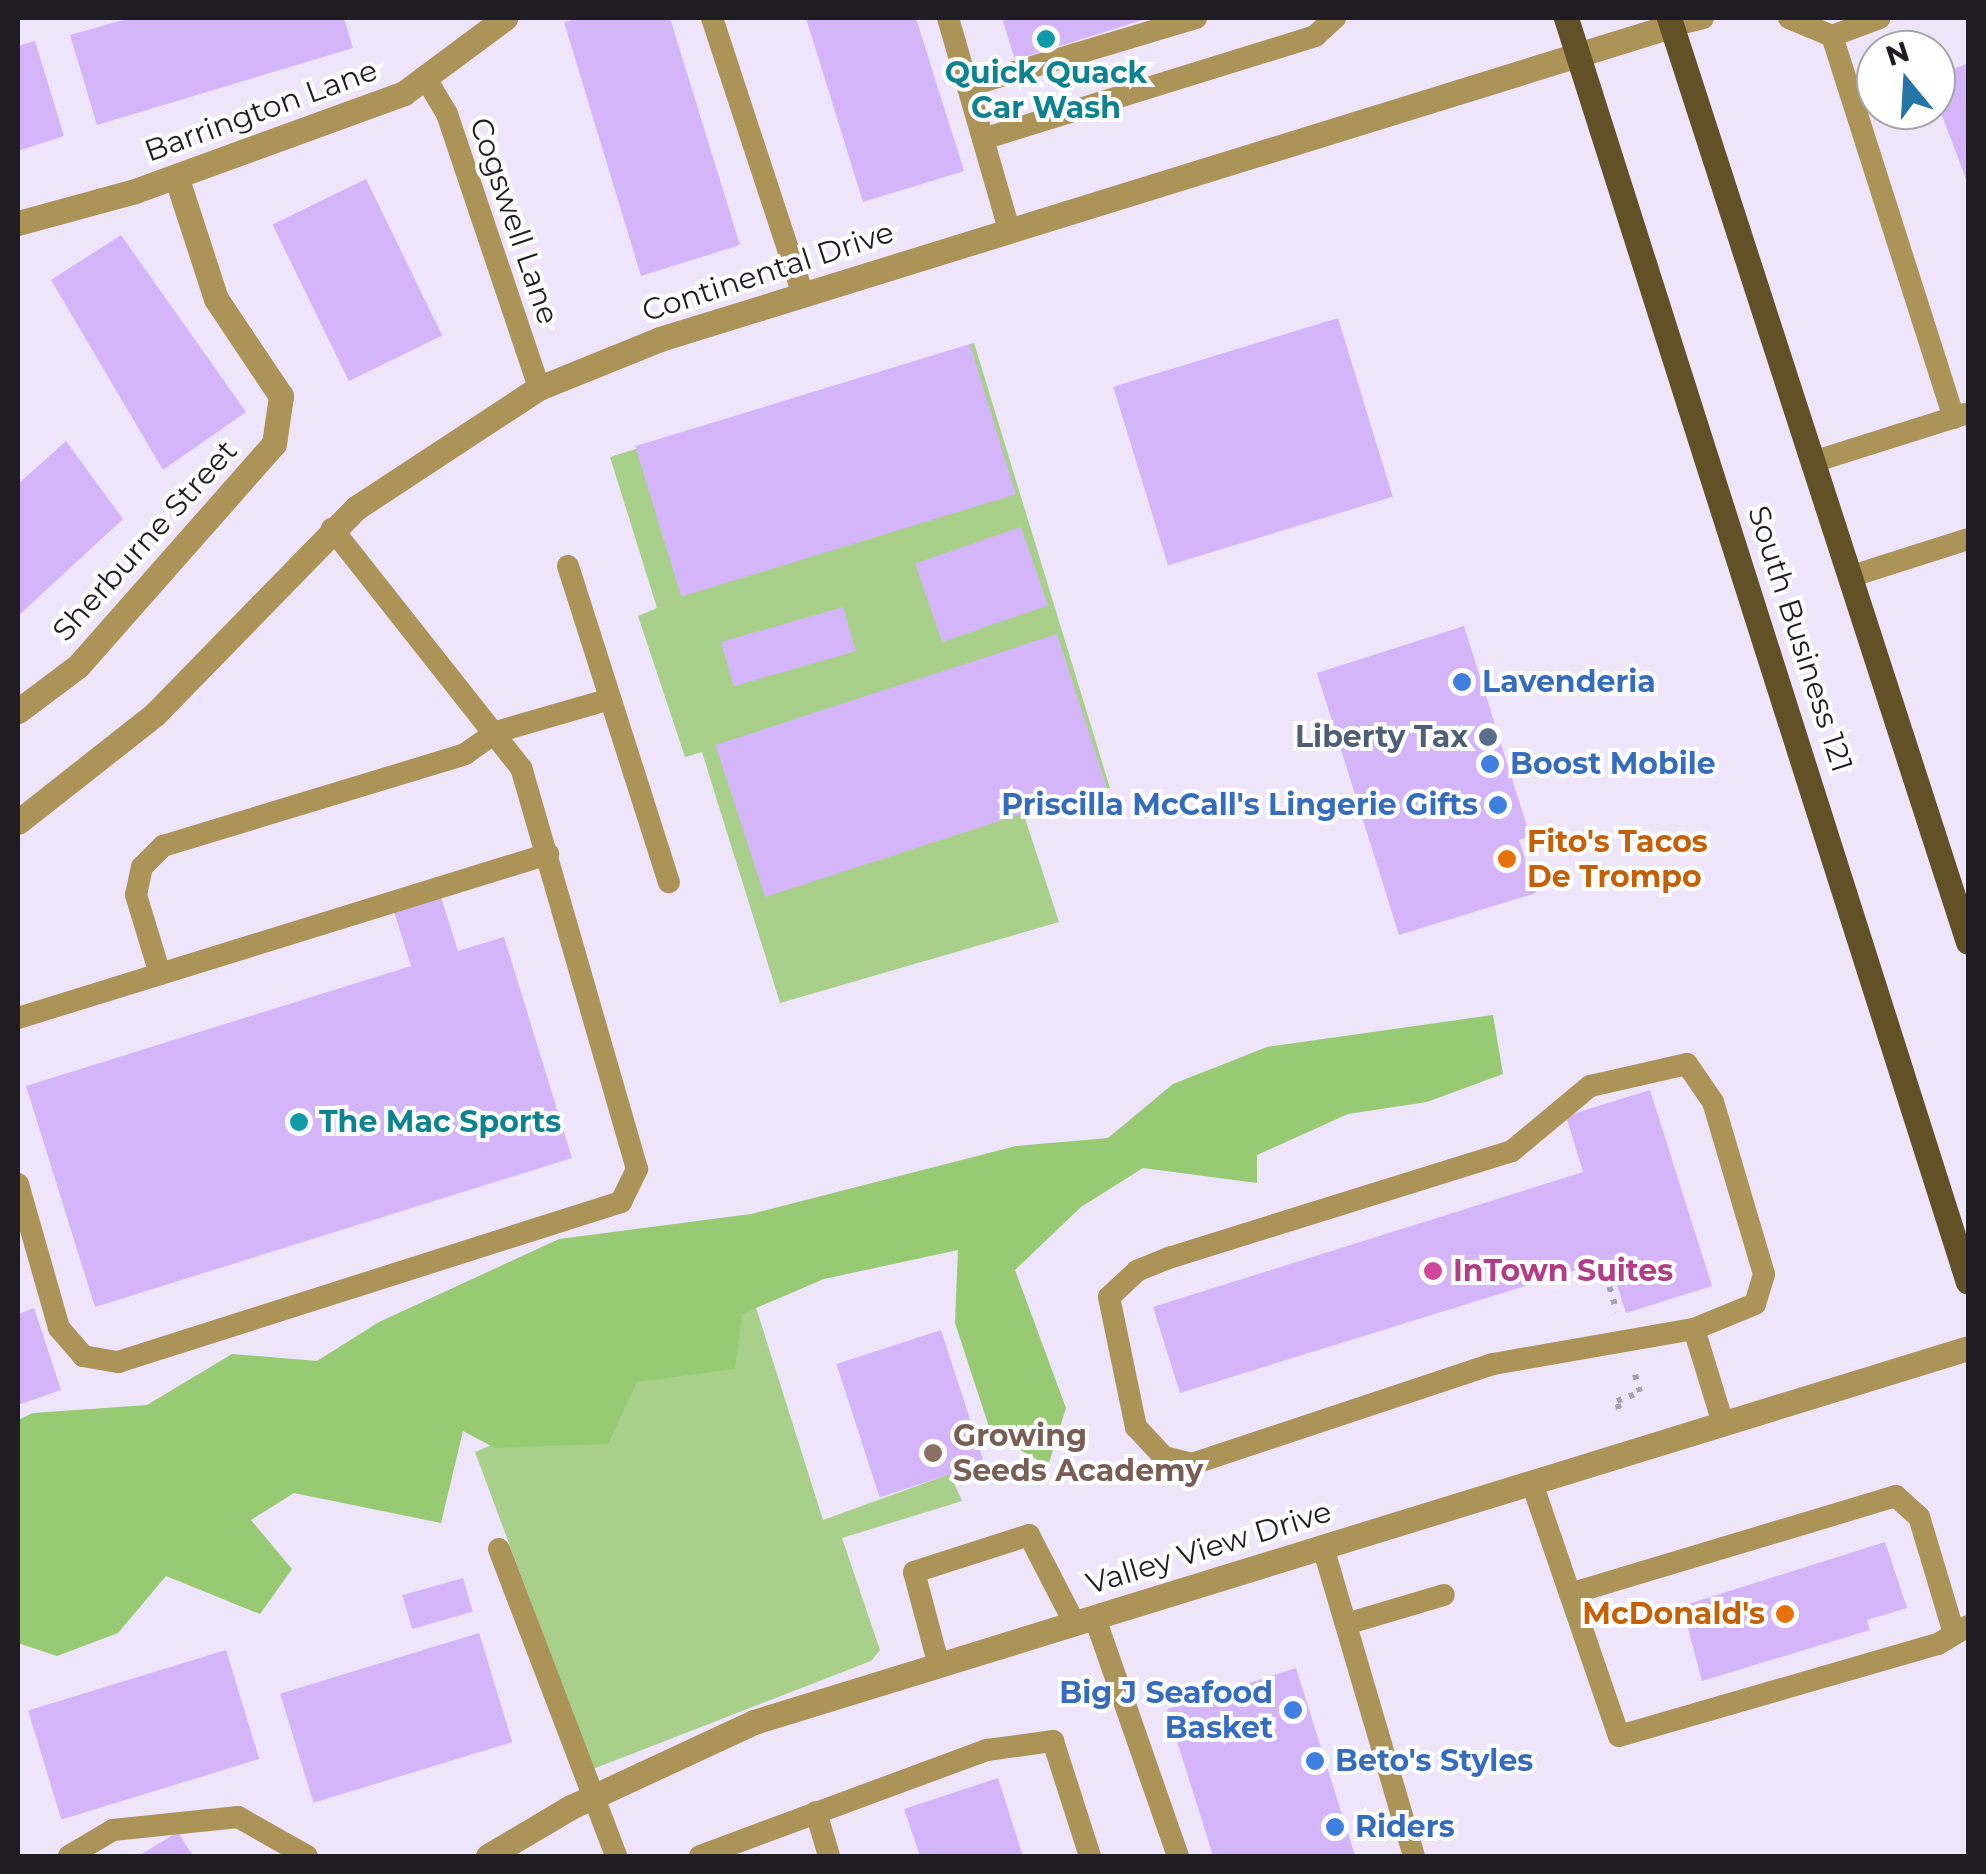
<!DOCTYPE html>
<html>
<head>
<meta charset="utf-8">
<style>
	body { margin:0 }
	#map { position:relative; width:1986px; height:1874px; overflow:hidden; background:#eee5fb; font-family:Montserrat,sans-serif }
	div>[style] { position:absolute }
	[style*='--x'] { left:calc(var(--x)*1px); top:calc(var(--y)*1px); width:calc(var(--w)*1px); rotate:calc(var(--a)*1deg) }
	.green>* { inset:0; background:#a8d08b }
	.forest>* { inset:0; background:#98c973 }
	.building>* { inset:0; background:#d5b5fa; transform-origin:0 0 }
	.path>* { height:6px; margin-top:-3px; transform-origin:0; background:repeating-linear-gradient(90deg,#a9a2b3 0 5px,transparent 0 13px) }
	.service>* { height:22px; margin:-11px; padding:0 11px; transform-origin:11px; border-radius:11px; background:#ac9358 }
	.minor>* { height:25px; margin:-12.5px; padding:0 12.5px; transform-origin:12.5px; border-radius:12.5px; background:#ac9358 }
	.tertiary>* { height:25px; margin:-12.5px; padding:0 12.5px; transform-origin:12.5px; border-radius:12.5px; background:#ac9358 }
	.primary>* { height:25px; margin:-12.5px; padding:0 12.5px; transform-origin:12.5px; border-radius:12.5px; background:#625027 }
	.dots>* { width:28px; height:28px; translate:-50% -50%; box-sizing:border-box; border:5px solid #fff; border-radius:50% }
	span { translate:-50% -50%; white-space:nowrap; text-align:center; line-height:1.15; -webkit-text-stroke:8px #fff; paint-order:stroke }
	.culture-label { font-size:30px; color:#0d838f; font-weight:700 }
	.left { translate:0 -50%; text-align:left }
	.street-label { font-size:30px; color:#201c24 }
	.shop-label { font-size:30px; color:#366cbe; font-weight:700 }
	.right { translate:-100% -50%; text-align:right }
	.service-label { font-size:30px; color:#4e5e75; font-weight:700 }
	.food-label { font-size:30px; color:#c56008; font-weight:700 }
	.hotel-label { font-size:30px; color:#b23c85; font-weight:700 }
	.education-label { font-size:30px; color:#785e54; font-weight:700 }
	.frame { position:absolute; inset:0; border:20px solid #201c24; pointer-events:none }
	.north { position:absolute; left:1856px; top:30px; width:100px; height:100px; box-sizing:border-box; background:#fff; border:2px solid #a6a4a7; border-radius:50%; rotate:342deg; font-size:28px; font-weight:700; line-height:40px; text-align:center; color:#201c24 }
	.north::after { content:''; display:block; margin:auto; width:35px; height:45px; background:#2474a6; clip-path:polygon(50% 0,100% 100%,50% 72%,0 100%) }
</style>
</head>
<body>
<div id="map">
	<div class="green">
		<i style="clip-path:polygon(974px 343px,1110px 788px,1025px 818px,1059px 922px,780px 1003px,702px 752px,685px 757px,638px 616px,657px 608px,610px 457px)"></i>
		<i style="clip-path:polygon(754px 1301px,823px 1520px,950px 1474px,962px 1501px,842px 1538px,880px 1650px,871px 1661px,593px 1769px,475px 1452px,562px 1415px)"></i>
	</div>
	<div class="forest">
		<i style="clip-path:polygon(1493px 1015px,1503px 1074px,1427px 1102px,1348px 1114px,1257px 1155px,1257px 1183px,1143px 1168px,1081px 1207px,1015px 1270px,1066px 1408px,1048px 1466px,991px 1433px,955px 1323px,958px 1250px,824px 1279px,742px 1314px,735px 1369px,637px 1382px,608px 1444px,495px 1448px,463px 1431px,441px 1523px,294px 1493px,251px 1520px,292px 1569px,260px 1614px,166px 1576px,118px 1633px,57px 1656px,18px 1643px,18px 1420px,33px 1413px,147px 1405px,232px 1354px,317px 1361px,379px 1322px,559px 1239px,751px 1214px,1016px 1146px,1108px 1138px,1173px 1084px,1267px 1047px)"></i>
	</div>
	<div class="building">
		<i style="clip-path:polygon(130px 18px,344px 18px,353px 48px,97px 125px,70px 35px)"></i>
		<i style="clip-path:polygon(579px 18px,670px 18px,740px 245px,641px 276px,564px 22px)"></i>
		<i style="clip-path:polygon(806px 18px,916px 18px,964px 171px,863px 202px)"></i>
		<i style="clip-path:polygon(1002px 18px,1149px 18px,1015px 60px)"></i>
		<i style="clip-path:polygon(35px 41px,64px 136px,18px 151px,18px 46px)"></i>
		<i style="clip-path:polygon(1968px 63px,1968px 178px,1966px 179px,1936px 100px,1936px 76px)"></i>
		<i style="left:366px;top:179px;width:174px;height:104px;rotate:64deg"></i>
		<i style="clip-path:polygon(121px 235px,246px 412px,163px 470px,51px 280px)"></i>
		<i style="left:1338px;top:318px;width:187px;height:235px;rotate:73deg"></i>
		<i style="left:970px;top:344px;width:157px;height:350px;rotate:73deg"></i>
		<i style="clip-path:polygon(66px 441px,123px 519px,18px 616px,18px 484px)"></i>
		<i style="left:1021px;top:527px;width:83px;height:112px;rotate:71deg"></i>
		<i style="left:843px;top:607px;width:46px;height:127px;rotate:74deg"></i>
		<i style="clip-path:polygon(1464px 626px,1530px 836px,1519px 840px,1536px 893px,1399px 935px,1317px 673px)"></i>
		<i style="left:1057px;top:634px;width:160px;height:359px;rotate:72deg"></i>
		<i style="clip-path:polygon(440px 894px,458px 951px,504px 937px,572px 1158px,95px 1307px,26px 1086px,411px 966px,393px 908px)"></i>
		<i style="clip-path:polygon(1650px 1090px,1712px 1286px,1626px 1313px,1609px 1260px,1180px 1393px,1153px 1307px,1583px 1172px,1566px 1116px)"></i>
		<i style="clip-path:polygon(34px 1308px,61px 1390px,18px 1405px,18px 1314px)"></i>
		<i style="left:941px;top:1330px;width:140px;height:110px;rotate:72deg"></i>
		<i style="clip-path:polygon(1885px 1542px,1907px 1608px,1867px 1620px,1870px 1630px,1702px 1681px,1682px 1606px)"></i>
		<i style="left:463px;top:1578px;width:35px;height:63px;rotate:74deg"></i>
		<i style="left:479px;top:1633px;width:114px;height:208px;rotate:73deg"></i>
		<i style="left:226px;top:1650px;width:114px;height:207px;rotate:73deg"></i>
		<i style="clip-path:polygon(1296px 1668px,1355px 1856px,1213px 1856px,1167px 1709px)"></i>
		<i style="clip-path:polygon(998px 1778px,1023px 1856px,920px 1856px,904px 1809px)"></i>
		<i style="clip-path:polygon(178px 1832px,193px 1856px,138px 1856px)"></i>
	</div>
	<div class="path">
		<i style="--x:1602;--y:1262;--w:52;--a:73.3"></i>
		<i style="--x:1619;--y:1409;--w:8;--a:-104"></i>
		<i style="--x:1617;--y:1401;--w:25;--a:-21"></i>
		<i style="--x:1640;--y:1392;--w:25;--a:-106"></i>
	</div>
	<div class="service">
		<i style="--x:712;--y:18;--w:291;--a:71.8"></i>
		<i style="--x:948;--y:18;--w:221;--a:73.9"></i>
		<i style="--x:1789;--y:18;--w:47;--a:22.7"></i>
		<i style="--x:1832;--y:36;--w:51;--a:-20.6"></i>
		<i style="--x:1671;--y:26;--w:33;--a:-14"></i>
		<i style="--x:1832;--y:36;--w:401;--a:72.3"></i>
		<i style="--x:425;--y:77;--w:43;--a:59.3"></i>
		<i style="--x:447;--y:114;--w:289;--a:71.4"></i>
		<i style="--x:968;--y:86;--w:238;--a:-16.6"></i>
		<i style="--x:983;--y:139;--w:348;--a:-17.2"></i>
		<i style="--x:1315;--y:36;--w:27;--a:-42"></i>
		<i style="--x:1816;--y:461;--w:156;--a:-17.5"></i>
		<i style="--x:568;--y:566;--w:332;--a:72.3"></i>
		<i style="--x:1852;--y:576;--w:122;--a:-17.7"></i>
		<i style="--x:160;--y:974;--w:83;--a:-106.9"></i>
		<i style="--x:136;--y:895;--w:29;--a:-78"></i>
		<i style="--x:142;--y:867;--w:30;--a:-45"></i>
		<i style="--x:163;--y:846;--w:316;--a:-16.9"></i>
		<i style="--x:465;--y:754;--w:38;--a:-35"></i>
		<i style="--x:496;--y:732;--w:119;--a:-16.1"></i>
		<i style="--x:18;--y:1018;--w:555;--a:-17.19"></i>
		<i style="--x:18;--y:1184;--w:150;--a:74.1"></i>
		<i style="--x:59;--y:1328;--w:37;--a:49"></i>
		<i style="--x:83;--y:1356;--w:36;--a:10"></i>
		<i style="--x:118;--y:1362;--w:528;--a:-17.65"></i>
		<i style="--x:621;--y:1202;--w:37;--a:-64"></i>
		<i style="--x:637;--y:1169;--w:417;--a:-106.1"></i>
		<i style="--x:521;--y:768;--w:305;--a:-128.3"></i>
		<i style="--x:1694;--y:1329;--w:66;--a:-22.3"></i>
		<i style="--x:1755;--y:1304;--w:31;--a:-73"></i>
		<i style="--x:1764;--y:1274;--w:179;--a:-106.5"></i>
		<i style="--x:1713;--y:1102;--w:46;--a:-124.4"></i>
		<i style="--x:1687;--y:1064;--w:99;--a:167.2"></i>
		<i style="--x:1590;--y:1086;--w:102;--a:140.2"></i>
		<i style="--x:1512;--y:1151;--w:357;--a:162.7"></i>
		<i style="--x:1171;--y:1257;--w:37;--a:158"></i>
		<i style="--x:1137;--y:1271;--w:38;--a:137"></i>
		<i style="--x:1109;--y:1297;--w:133;--a:78.3"></i>
		<i style="--x:1136;--y:1427;--w:41;--a:47"></i>
		<i style="--x:1164;--y:1457;--w:29;--a:14"></i>
		<i style="--x:1192;--y:1464;--w:317;--a:-18.4"></i>
		<i style="--x:1493;--y:1364;--w:204;--a:-9.9"></i>
		<i style="--x:1694;--y:1329;--w:98;--a:72.9"></i>
		<i style="--x:1532;--y:1483;--w:117;--a:71.1"></i>
		<i style="--x:1323;--y:1547;--w:322;--a:73.6"></i>
		<i style="--x:499;--y:1549;--w:329;--a:69.1"></i>
		<i style="--x:1095;--y:1618;--w:252;--a:70.8"></i>
		<i style="--x:1346;--y:1624;--w:102;--a:-16.5"></i>
		<i style="--x:1953;--y:1630;--w:118;--a:-106.7"></i>
		<i style="--x:1919;--y:1517;--w:31;--a:-138"></i>
		<i style="--x:1896;--y:1496;--w:340;--a:163.3"></i>
		<i style="--x:1570;--y:1594;--w:150;--a:71"></i>
		<i style="--x:1619;--y:1736;--w:332;--a:-16.1"></i>
		<i style="--x:1938;--y:1644;--w:35;--a:-31"></i>
		<i style="--x:939;--y:1666;--w:97;--a:-104.9"></i>
		<i style="--x:914;--y:1572;--w:121;--a:-17.8"></i>
		<i style="--x:1029;--y:1535;--w:100;--a:62.7"></i>
		<i style="--x:816;--y:1812;--w:46;--a:73.5"></i>
		<i style="--x:69;--y:1856;--w:51;--a:-30.6"></i>
		<i style="--x:113;--y:1830;--w:126;--a:-5.9"></i>
		<i style="--x:238;--y:1817;--w:79;--a:29.5"></i>
		<i style="--x:700;--y:1856;--w:306;--a:-20.3"></i>
		<i style="--x:987;--y:1750;--w:67;--a:-7.8"></i>
		<i style="--x:1053;--y:1741;--w:121;--a:72.2"></i>
	</div>
	<div class="minor">
		<i style="--x:18;--y:223;--w:121;--a:-15.3"></i>
		<i style="--x:135;--y:191;--w:286;--a:-20"></i>
		<i style="--x:404;--y:93;--w:126;--a:-36.6"></i>
		<i style="--x:18;--y:711;--w:75;--a:-36.9"></i>
		<i style="--x:78;--y:666;--w:296;--a:-48.6"></i>
		<i style="--x:274;--y:444;--w:49;--a:-81.7"></i>
		<i style="--x:281;--y:396;--w:117;--a:-123.8"></i>
		<i style="--x:216;--y:299;--w:129;--a:-108"></i>
		<i style="--x:18;--y:822;--w:174;--a:-38.2"></i>
		<i style="--x:155;--y:714;--w:288;--a:-45.7"></i>
		<i style="--x:356;--y:508;--w:219;--a:-33.3"></i>
		<i style="--x:539;--y:388;--w:131;--a:-22"></i>
		<i style="--x:660;--y:339;--w:1058;--a:-17.2"></i>
	</div>
	<div class="tertiary">
		<i style="--x:488;--y:1856;--w:96;--a:-30.6"></i>
		<i style="--x:571;--y:1807;--w:202;--a:-24.9"></i>
		<i style="--x:754;--y:1722;--w:1270;--a:-17.12"></i>
	</div>
	<div class="primary">
		<i style="--x:1566;--y:18;--w:1326;--a:72.36"></i>
		<i style="--x:1669;--y:18;--w:971;--a:72.07"></i>
	</div>
	<div class="dots">
		<i style="left:1046px;top:39px;background:#0f9aa8"></i>
		<i style="left:1462px;top:682px;background:#3f7fe0"></i>
		<i style="left:1488px;top:737px;background:#5c6f8a"></i>
		<i style="left:1490px;top:764px;background:#3f7fe0"></i>
		<i style="left:1498px;top:805px;background:#3f7fe0"></i>
		<i style="left:1507px;top:859px;background:#e8710a"></i>
		<i style="left:299px;top:1122px;background:#0f9aa8"></i>
		<i style="left:1433px;top:1271px;background:#d1479c"></i>
		<i style="left:933px;top:1453px;background:#8d6e63"></i>
		<i style="left:1785px;top:1614px;background:#e8710a"></i>
		<i style="left:1293px;top:1710px;background:#3f7fe0"></i>
		<i style="left:1315px;top:1761px;background:#3f7fe0"></i>
		<i style="left:1335px;top:1827px;background:#3f7fe0"></i>
	</div>
	<div class="culture-label">
		<span style="left:1046px;top:90px">Quick Quack<br>Car Wash</span>
		<span class="left" style="left:319px;top:1122px">The Mac Sports</span>
	</div>
	<div class="street-label">
		<span style="left:261px;top:111px;rotate:-20deg">Barrington Lane</span>
		<span style="left:514px;top:221px;rotate:71deg">Cogswell Lane</span>
		<span style="left:768px;top:272px;rotate:-18deg">Continental Drive</span>
		<span style="left:145px;top:541px;rotate:-48deg">Sherburne Street</span>
		<span style="left:1800px;top:639px;rotate:72deg">South Business 121</span>
		<span style="left:1209px;top:1548px;rotate:-17deg">Valley View Drive</span>
	</div>
	<div class="shop-label">
		<span class="left" style="left:1482px;top:682px">Lavenderia</span>
		<span class="left" style="left:1510px;top:764px">Boost Mobile</span>
		<span class="right" style="left:1478px;top:805px">Priscilla McCall's Lingerie Gifts</span>
		<span class="right" style="left:1273px;top:1710px">Big J Seafood<br>Basket</span>
		<span class="left" style="left:1335px;top:1761px">Beto's Styles</span>
		<span class="left" style="left:1355px;top:1827px">Riders</span>
	</div>
	<div class="service-label">
		<span class="right" style="left:1468px;top:737px">Liberty Tax</span>
	</div>
	<div class="food-label">
		<span class="left" style="left:1527px;top:859px">Fito's Tacos<br>De Trompo</span>
		<span class="right" style="left:1765px;top:1614px">McDonald's</span>
	</div>
	<div class="hotel-label">
		<span class="left" style="left:1453px;top:1271px">InTown Suites</span>
	</div>
	<div class="education-label">
		<span class="left" style="left:953px;top:1453px">Growing<br>Seeds Academy</span>
	</div>
	<div class="frame"></div>
	<div class="north">N</div>
</div>
</body>
</html>
